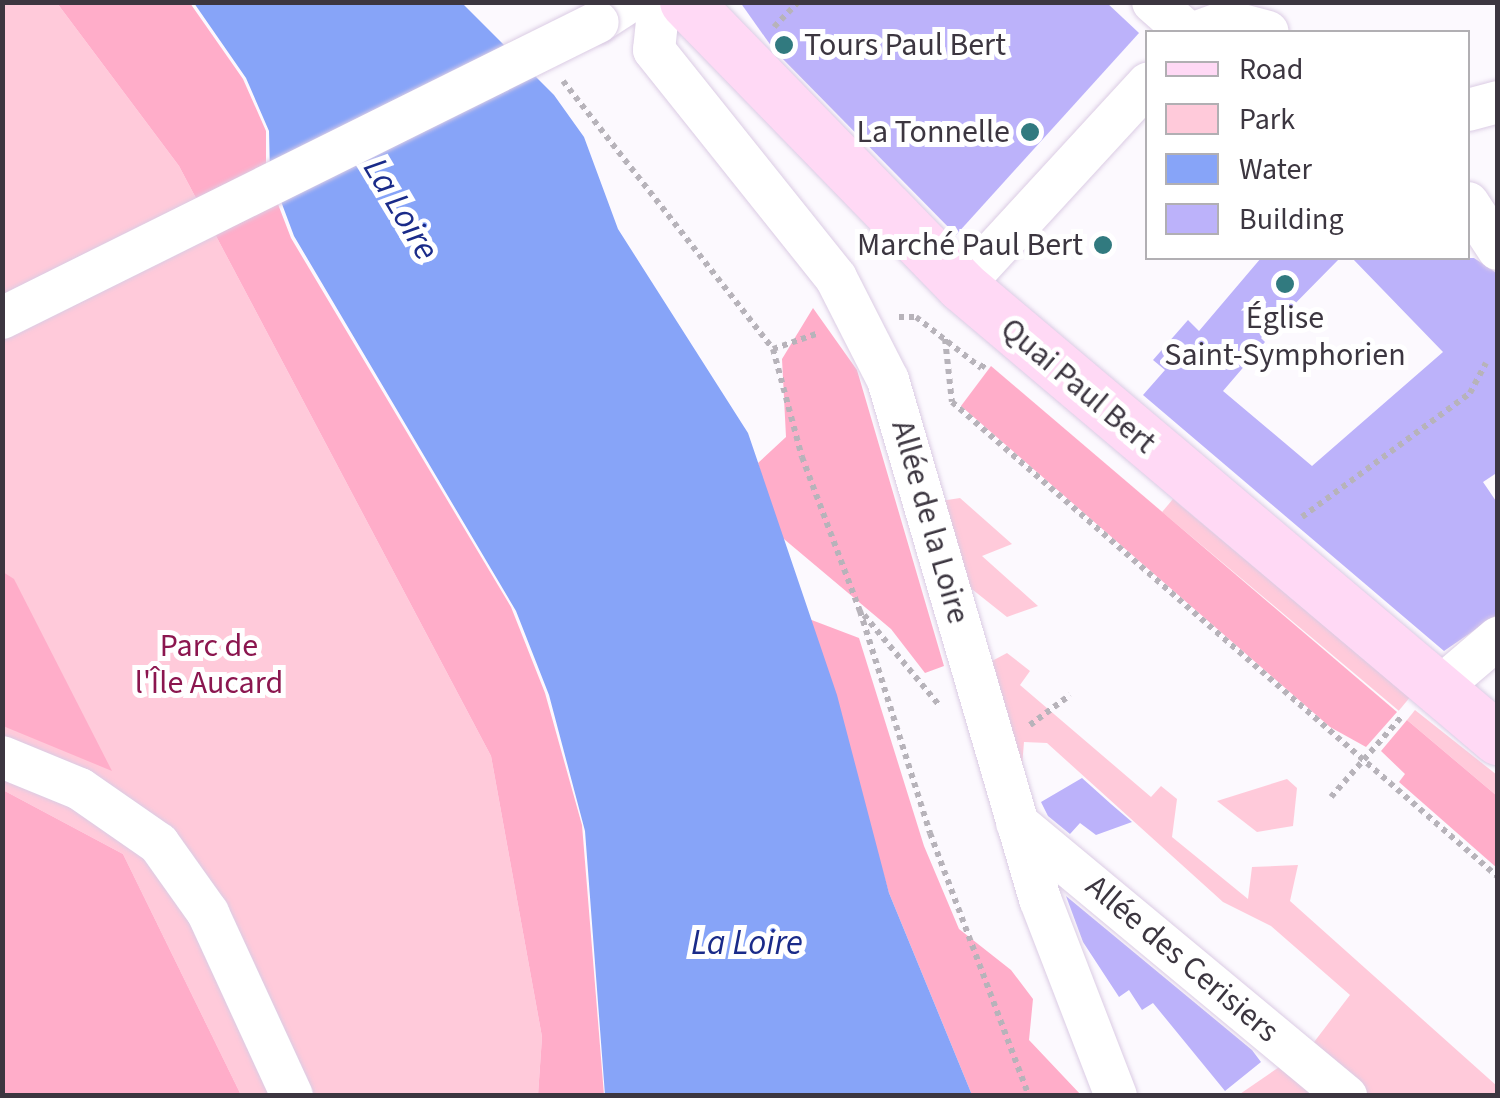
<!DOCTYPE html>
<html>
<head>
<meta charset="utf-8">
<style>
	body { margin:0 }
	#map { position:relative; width:1500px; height:1098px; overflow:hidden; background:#fcf9fe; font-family:"Source Sans 3",sans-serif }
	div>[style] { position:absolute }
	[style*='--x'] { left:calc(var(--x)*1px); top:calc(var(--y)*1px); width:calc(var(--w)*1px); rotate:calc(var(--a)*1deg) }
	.green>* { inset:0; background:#ffcada; transform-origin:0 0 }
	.forest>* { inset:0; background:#ffadc9 }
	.water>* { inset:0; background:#87a4f8 }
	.building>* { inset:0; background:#bcb2fa }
	.path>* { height:6px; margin-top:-3px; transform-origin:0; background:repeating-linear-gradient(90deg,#b7b3ba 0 5px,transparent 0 10px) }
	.roads { filter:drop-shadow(0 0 2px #dbcce4) drop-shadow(0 0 2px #dbcce4) }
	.minor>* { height:42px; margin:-21px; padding:0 21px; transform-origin:21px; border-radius:21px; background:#fff }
	.major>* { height:52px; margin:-26px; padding:0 26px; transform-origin:26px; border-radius:26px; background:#ffd9f5 }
	.bridges { filter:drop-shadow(0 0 2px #dbcce4) drop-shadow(0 0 2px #dbcce4) }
	.minor-bridge>* { height:42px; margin:-21px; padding:0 21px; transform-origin:21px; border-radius:21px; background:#fff }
	.dots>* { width:28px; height:28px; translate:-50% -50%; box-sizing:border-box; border:5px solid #fff; border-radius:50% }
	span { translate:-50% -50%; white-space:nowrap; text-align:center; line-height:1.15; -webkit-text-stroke:10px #fff; paint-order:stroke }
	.poi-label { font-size:32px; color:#3c3640 }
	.left { translate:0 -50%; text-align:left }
	.right { translate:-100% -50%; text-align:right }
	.street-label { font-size:32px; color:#3c3640 }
	.park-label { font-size:32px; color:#8b164f }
	.water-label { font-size:35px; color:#1a2b89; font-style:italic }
	.frame { position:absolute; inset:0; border:5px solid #3c3640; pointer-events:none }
	.legend { position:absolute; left:1145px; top:30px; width:325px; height:230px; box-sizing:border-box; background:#fff; border:2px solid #b1afb3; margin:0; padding:12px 18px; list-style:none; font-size:30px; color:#3c3640 }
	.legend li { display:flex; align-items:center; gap:20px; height:50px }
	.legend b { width:50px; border:2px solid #b1afb3 }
</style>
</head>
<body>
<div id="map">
	<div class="green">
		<i style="clip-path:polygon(3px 3px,57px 3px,179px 166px,491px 756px,542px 1037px,538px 1095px,241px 1095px,123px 854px,3px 790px)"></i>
		<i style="clip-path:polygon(960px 498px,1012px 544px,982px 556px,1038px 606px,1007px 617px,968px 586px,941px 501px)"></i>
		<i style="left:1173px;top:499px;width:309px;height:17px;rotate:40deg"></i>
		<i style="clip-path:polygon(1007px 653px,1030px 671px,1020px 685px,1151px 797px,1161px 786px,1177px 799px,1172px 837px,1248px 899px,1252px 867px,1298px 865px,1290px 901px,1497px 1086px,1497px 1095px,1365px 1095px,1308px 1050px,1350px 995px,1271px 926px,1223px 902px,1047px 743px,1024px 742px,1022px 766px,992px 661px)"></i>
		<i style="clip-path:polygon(1415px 710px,1497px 775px,1497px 796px,1407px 720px)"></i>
		<i style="clip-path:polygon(1287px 779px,1297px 788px,1293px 826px,1257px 832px,1217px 801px)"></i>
		<i style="clip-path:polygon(1285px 1063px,1324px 1096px,1237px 1096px)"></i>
	</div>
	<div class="forest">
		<i style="clip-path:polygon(57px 3px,190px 3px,243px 79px,266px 131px,266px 173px,291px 238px,511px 607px,545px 693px,582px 825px,604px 1095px,538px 1095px,542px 1037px,491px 756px,179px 166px)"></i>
		<i style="clip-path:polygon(813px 308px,857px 370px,944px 666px,925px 673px,891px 629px,778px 534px,758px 463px,786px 437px,782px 359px)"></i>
		<i style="clip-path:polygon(991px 366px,1397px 712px,1366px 747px,1330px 727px,961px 406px)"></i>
		<i style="clip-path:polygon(3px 572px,14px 579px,112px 771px,3px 726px)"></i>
		<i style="clip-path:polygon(809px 619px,859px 638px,924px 846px,959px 929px,1011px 970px,1033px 999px,1029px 1040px,1081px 1095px,972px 1095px,889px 893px)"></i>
		<i style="clip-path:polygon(1407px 720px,1497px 796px,1497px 868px,1399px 782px,1405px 774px,1381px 751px)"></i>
		<i style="clip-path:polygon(3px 790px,123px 854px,241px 1095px,3px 1095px)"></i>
	</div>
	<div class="water">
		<i style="clip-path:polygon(194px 3px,462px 3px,554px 95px,584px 137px,618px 229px,748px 433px,837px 695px,889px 893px,972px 1095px,605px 1095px,585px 831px,549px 695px,516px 611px,294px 236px,270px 172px,269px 131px,246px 78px)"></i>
	</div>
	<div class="building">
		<i style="clip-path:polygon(740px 2px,1106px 2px,1139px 33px,956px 235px,774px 50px)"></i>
		<i style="clip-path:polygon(1261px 258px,1340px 258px,1261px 338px,1265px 342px,1223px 391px,1312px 466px,1443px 352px,1352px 258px,1474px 258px,1498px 274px,1498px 472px,1483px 482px,1498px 504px,1498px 614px,1444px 651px,1143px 395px,1165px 370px,1153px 360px,1188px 320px,1199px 331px)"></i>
		<i style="clip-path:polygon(1082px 778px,1111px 804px,1132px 822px,1096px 835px,1080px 823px,1070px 834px,1048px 816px,1041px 802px)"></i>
		<i style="clip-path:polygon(1066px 896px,1252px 1050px,1261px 1062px,1225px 1091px,1153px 1003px,1142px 1010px,1129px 990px,1119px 997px,1083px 942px)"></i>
	</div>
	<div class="path">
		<i style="--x:774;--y:27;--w:35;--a:-46"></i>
		<i style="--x:563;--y:81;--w:340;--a:51.9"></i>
		<i style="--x:773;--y:349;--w:112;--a:75"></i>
		<i style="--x:802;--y:457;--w:165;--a:69.4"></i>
		<i style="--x:860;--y:611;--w:233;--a:72.5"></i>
		<i style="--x:930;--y:833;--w:281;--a:69.4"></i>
		<i style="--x:899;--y:317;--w:17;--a:0"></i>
		<i style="--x:916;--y:317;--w:83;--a:38.1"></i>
		<i style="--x:981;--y:368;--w:8;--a:-50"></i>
		<i style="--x:945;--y:339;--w:63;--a:83.7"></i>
		<i style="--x:952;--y:402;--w:724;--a:41.02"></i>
		<i style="--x:773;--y:349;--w:49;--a:-19.2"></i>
		<i style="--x:1302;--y:517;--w:209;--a:-36.4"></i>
		<i style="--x:1470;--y:393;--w:34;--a:-62"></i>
		<i style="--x:864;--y:615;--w:117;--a:50.2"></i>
		<i style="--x:1030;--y:725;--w:50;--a:-36.9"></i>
		<i style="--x:1331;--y:797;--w:109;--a:-48.7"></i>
	</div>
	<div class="roads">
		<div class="minor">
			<i style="--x:659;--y:2;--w:48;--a:95.9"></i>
			<i style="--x:654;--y:50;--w:292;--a:51.4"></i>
			<i style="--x:836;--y:278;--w:114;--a:63"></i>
			<i style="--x:888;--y:380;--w:541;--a:73.68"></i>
			<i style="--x:1040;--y:899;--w:211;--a:68.9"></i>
			<i style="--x:1153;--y:2;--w:45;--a:41.4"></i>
			<i style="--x:598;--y:22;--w:37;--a:-33"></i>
			<i style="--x:1197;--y:32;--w:32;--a:-20"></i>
			<i style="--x:1227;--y:21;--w:42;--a:15"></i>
			<i style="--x:1468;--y:110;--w:31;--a:-15"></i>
			<i style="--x:1468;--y:203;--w:55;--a:56.9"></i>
			<i style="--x:962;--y:286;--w:275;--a:-47.4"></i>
			<i style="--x:1438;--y:689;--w:79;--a:-40.4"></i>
			<i style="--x:2;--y:757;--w:84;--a:22.3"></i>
			<i style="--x:80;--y:789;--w:96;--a:34.8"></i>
			<i style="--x:159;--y:844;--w:85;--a:54.6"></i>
			<i style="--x:208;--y:913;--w:201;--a:65.3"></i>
			<i style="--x:1017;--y:823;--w:428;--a:39.7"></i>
		</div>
		<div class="major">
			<i style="--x:686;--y:2;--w:396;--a:45.8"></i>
			<i style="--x:962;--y:286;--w:702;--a:40.2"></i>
		</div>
	</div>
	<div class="bridges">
		<div class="minor-bridge">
			<i style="--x:2;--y:318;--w:665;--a:-26.41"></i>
		</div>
	</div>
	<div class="dots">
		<i style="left:784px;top:45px;background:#317a7f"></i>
		<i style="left:1030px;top:132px;background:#317a7f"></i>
		<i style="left:1103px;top:245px;background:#317a7f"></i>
		<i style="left:1285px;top:284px;background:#317a7f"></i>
	</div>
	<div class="poi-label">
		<span class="left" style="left:804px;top:45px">Tours Paul Bert</span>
		<span class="right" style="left:1010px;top:132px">La Tonnelle</span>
		<span class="right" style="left:1083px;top:245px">Marché Paul Bert</span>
		<span style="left:1285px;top:337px">Église<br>Saint-Symphorien</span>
	</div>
	<div class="street-label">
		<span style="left:1078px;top:386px;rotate:40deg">Quai Paul Bert</span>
		<span style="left:930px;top:522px;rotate:74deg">Allée de la Loire</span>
		<span style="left:1182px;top:959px;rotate:40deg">Allée des Cerisiers</span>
	</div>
	<div class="park-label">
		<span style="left:209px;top:665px">Parc de<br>l'Île Aucard</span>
	</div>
	<div class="water-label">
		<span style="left:401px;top:209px;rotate:59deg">La Loire</span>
		<span style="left:747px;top:943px">La Loire</span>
	</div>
	<div class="frame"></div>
	<ul class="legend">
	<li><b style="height:12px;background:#ffd9f5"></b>Road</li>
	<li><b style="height:28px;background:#ffcada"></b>Park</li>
	<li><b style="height:28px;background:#87a4f8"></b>Water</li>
	<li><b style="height:28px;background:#bcb2fa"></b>Building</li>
	</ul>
</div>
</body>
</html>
